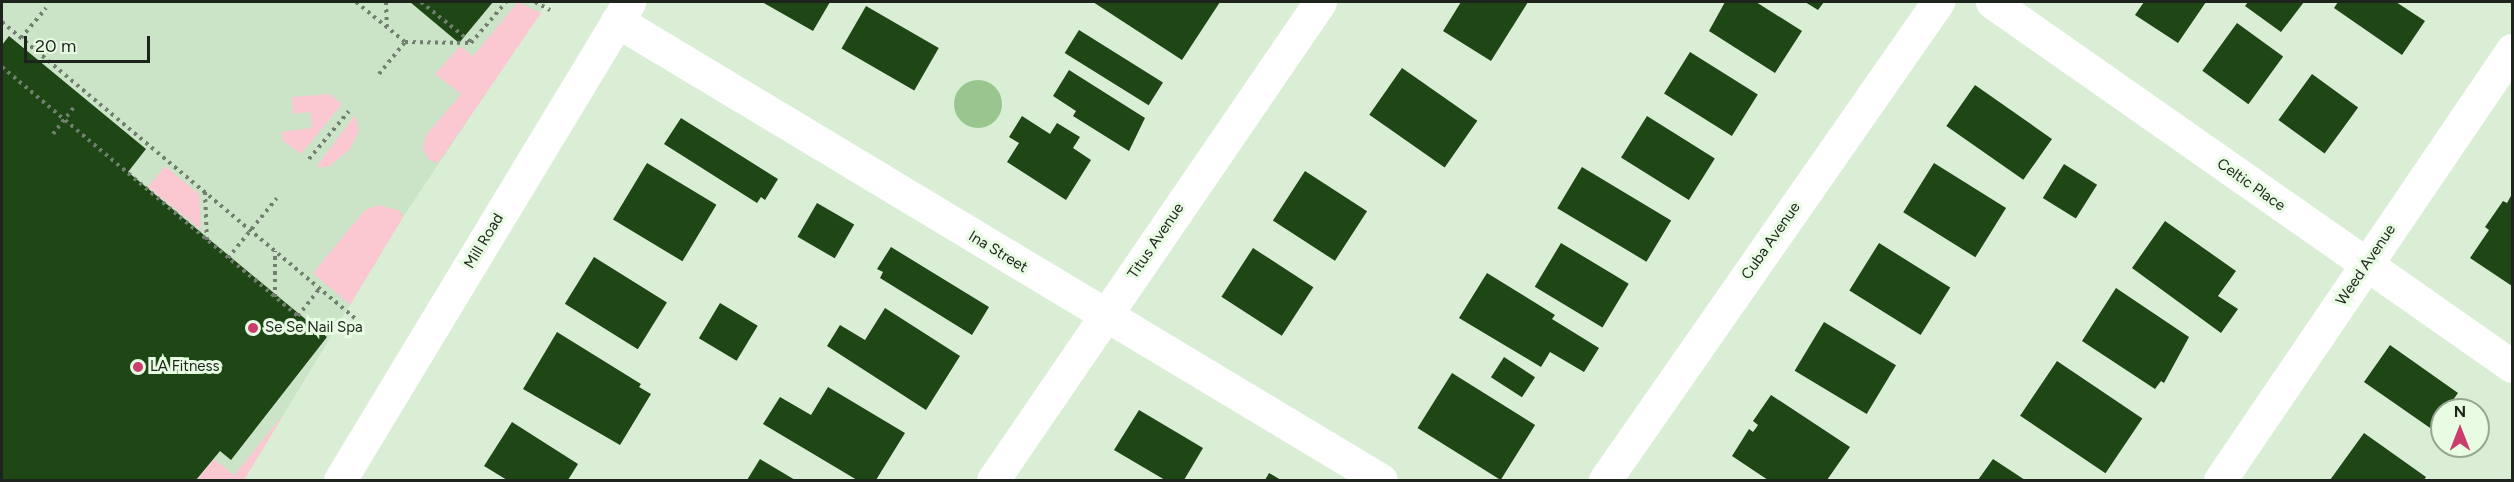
<!DOCTYPE html>
<html>
<head>
<meta charset="utf-8">
<style>
	body { margin:0 }
	#map { position:relative; width:2514px; height:482px; overflow:hidden; background:#daeed6; font-family:Figtree,sans-serif }
	div>[style] { position:absolute }
	[style*='--x'] { left:calc(var(--x)*1px); top:calc(var(--y)*1px); width:calc(var(--w)*1px); rotate:calc(var(--a)*1deg) }
	.built>* { inset:0; background:#cbe3c6 }
	.green>* { inset:0; background:#fbc8d2 }
	.water>* { inset:0; background:#98c68e }
	.round { border-radius:50% }
	.building>* { inset:0; background:#1e4715; transform-origin:0 0 }
	.path>* { height:4px; margin-top:-2px; transform-origin:0; background:repeating-linear-gradient(90deg,#727f70 0 3px,transparent 0 7.5px) }
	.minor>* { height:33px; margin:-16.5px; padding:0 16.5px; transform-origin:16.5px; border-radius:16.5px; background:#fff }
	.tertiary>* { height:33px; margin:-16.5px; padding:0 16.5px; transform-origin:16.5px; border-radius:16.5px; background:#fff }
	.dots>* { width:16px; height:16px; translate:-50% -50%; box-sizing:border-box; border:3px solid #e8fbe3; border-radius:50% }
	span { translate:-50% -50%; white-space:nowrap; text-align:center; line-height:1.15; -webkit-text-stroke:6px #e8fbe3; paint-order:stroke }
	.street-label { font-size:15px; color:#1d241c }
	.poi-label { font-size:15px; color:#1d241c }
	.left { translate:0 -50%; text-align:left }
	.frame { position:absolute; inset:0; border:3px solid #1d241c; pointer-events:none }
	.north { position:absolute; left:2430px; top:398px; width:60px; height:60px; box-sizing:border-box; background:#e8fbe3; border:2px solid #97a593; border-radius:50%; rotate:0deg; font-size:16px; font-weight:700; line-height:24px; text-align:center; color:#1d241c }
	.north::after { content:''; display:block; margin:auto; width:21px; height:27px; background:#ca3d6c; clip-path:polygon(50% 0,100% 100%,50% 72%,0 100%) }
	.scale { position:absolute; left:24px; top:36px; width:126px; height:27px; box-sizing:border-box; border:3px solid #1d241c; border-top:0; padding-left:8px; font-size:18px; line-height:21px; white-space:nowrap; color:#1d241c; -webkit-text-stroke:4px #e8fbe3; paint-order:stroke }
</style>
</head>
<body>
<div id="map">
	<div class="built">
		<i style="clip-path:polygon(2px 2px,547px 2px,403px 217px,244px 480px,2px 480px)"></i>
	</div>
	<div class="green">
		<i style="clip-path:polygon(518px 2px,541px 13px,438px 163px,429px 160px,423px 149px,425px 136px,461px 94px,435px 74px,460px 46px,473px 56px)"></i>
		<i style="clip-path:polygon(329px 94px,342px 104px,301px 154px,283px 141px,281px 132px,312px 128px,310px 112px,293px 114px,292px 97px)"></i>
		<i style="clip-path:polygon(355px 115px,359px 130px,350px 149px,328px 167px,316px 167px)"></i>
		<i style="clip-path:polygon(165px 166px,199px 194px,201px 230px,148px 187px)"></i>
		<i style="clip-path:polygon(379px 205px,400px 211px,403px 217px,350px 305px,313px 273px,365px 210px)"></i>
		<i style="clip-path:polygon(284px 414px,244px 480px,196px 480px,214px 459px,234px 475px)"></i>
	</div>
	<div class="water">
		<i class="round" style="left:954px;top:80px;width:48px;height:48px"></i>
	</div>
	<div class="building">
		<i style="clip-path:polygon(410px 2px,493px 2px,459px 43px)"></i>
		<i style="clip-path:polygon(762px 2px,830px 2px,813px 31px)"></i>
		<i style="clip-path:polygon(1093px 2px,1220px 2px,1182px 60px)"></i>
		<i style="clip-path:polygon(1461px 2px,1528px 2px,1491px 61px,1443px 31px)"></i>
		<i style="clip-path:polygon(1725px 2px,1756px 2px,1802px 31px,1775px 73px,1709px 31px)"></i>
		<i style="clip-path:polygon(1805px 2px,1824px 2px,1818px 10px)"></i>
		<i style="clip-path:polygon(2144px 2px,2206px 2px,2178px 43px,2135px 15px)"></i>
		<i style="clip-path:polygon(2248px 2px,2304px 2px,2281px 32px,2245px 6px)"></i>
		<i style="clip-path:polygon(2338px 2px,2396px 2px,2425px 21px,2402px 55px,2334px 8px)"></i>
		<i style="left:866px;top:6px;width:84px;height:49px;rotate:30deg"></i>
		<i style="left:2237px;top:23px;width:57px;height:59px;rotate:36deg"></i>
		<i style="left:1079px;top:30px;width:99px;height:27px;rotate:32deg"></i>
		<i style="clip-path:polygon(9px 36px,146px 149px,128px 172px,327px 337px,231px 460px,220px 451px,196px 480px,2px 480px,2px 45px)"></i>
		<i style="left:1690px;top:52px;width:80px;height:49px;rotate:32deg"></i>
		<i style="left:1402px;top:68px;width:92px;height:57px;rotate:35deg"></i>
		<i style="clip-path:polygon(1069px 70px,1145px 118px,1129px 151px,1073px 116px,1076px 111px,1053px 96px)"></i>
		<i style="left:2312px;top:74px;width:57px;height:57px;rotate:36deg"></i>
		<i style="left:1975px;top:85px;width:94px;height:50px;rotate:35deg"></i>
		<i style="clip-path:polygon(1022px 116px,1050px 134px,1057px 123px,1080px 137px,1073px 148px,1091px 160px,1066px 200px,1007px 162px,1019px 143px,1009px 137px)"></i>
		<i style="left:1647px;top:116px;width:80px;height:49px;rotate:32deg"></i>
		<i style="clip-path:polygon(681px 118px,778px 179px,765px 200px,761px 197px,757px 203px,664px 144px)"></i>
		<i style="left:647px;top:163px;width:81px;height:66px;rotate:31deg"></i>
		<i style="left:1934px;top:163px;width:85px;height:58px;rotate:32deg"></i>
		<i style="left:2064px;top:164px;width:39px;height:40px;rotate:32deg"></i>
		<i style="left:1582px;top:167px;width:104px;height:48px;rotate:31deg"></i>
		<i style="left:1305px;top:171px;width:74px;height:59px;rotate:33deg"></i>
		<i style="clip-path:polygon(2512px 194px,2512px 286px,2470px 258px,2489px 230px,2485px 227px,2503px 201px,2507px 203px)"></i>
		<i style="left:817px;top:203px;width:43px;height:39px;rotate:30deg"></i>
		<i style="clip-path:polygon(2165px 221px,2236px 271px,2218px 296px,2238px 309px,2221px 333px,2132px 268px)"></i>
		<i style="left:1561px;top:243px;width:79px;height:51px;rotate:31deg"></i>
		<i style="left:1879px;top:243px;width:84px;height:56px;rotate:32deg"></i>
		<i style="clip-path:polygon(891px 247px,989px 307px,972px 335px,880px 278px,883px 272px,877px 269px)"></i>
		<i style="left:1253px;top:248px;width:72px;height:58px;rotate:33deg"></i>
		<i style="left:594px;top:257px;width:86px;height:55px;rotate:32deg"></i>
		<i style="clip-path:polygon(1487px 273px,1555px 315px,1552px 319px,1599px 348px,1584px 372px,1550px 352px,1541px 367px,1459px 318px)"></i>
		<i style="clip-path:polygon(2116px 288px,2189px 337px,2164px 383px,2161px 381px,2155px 389px,2082px 341px)"></i>
		<i style="left:720px;top:303px;width:44px;height:41px;rotate:31deg"></i>
		<i style="clip-path:polygon(885px 308px,960px 356px,926px 410px,827px 346px,840px 325px,865px 340px)"></i>
		<i style="left:1824px;top:322px;width:84px;height:57px;rotate:31deg"></i>
		<i style="clip-path:polygon(557px 332px,641px 384px,639px 387px,651px 394px,620px 445px,523px 389px)"></i>
		<i style="clip-path:polygon(2390px 345px,2458px 393px,2446px 410px,2442px 410px,2433px 430px,2364px 382px)"></i>
		<i style="left:1504px;top:357px;width:37px;height:24px;rotate:33deg"></i>
		<i style="left:2057px;top:361px;width:103px;height:66px;rotate:34deg"></i>
		<i style="left:1452px;top:373px;width:98px;height:65px;rotate:32deg"></i>
		<i style="clip-path:polygon(828px 387px,905px 433px,876px 480px,857px 480px,763px 424px,780px 397px,811px 415px)"></i>
		<i style="clip-path:polygon(1771px 395px,1850px 447px,1827px 480px,1768px 480px,1732px 456px,1749px 429px,1753px 432px,1756px 428px,1758px 425px,1753px 421px)"></i>
		<i style="clip-path:polygon(1139px 410px,1203px 448px,1184px 480px,1165px 480px,1114px 450px)"></i>
		<i style="clip-path:polygon(512px 422px,578px 464px,568px 480px,507px 480px,484px 466px)"></i>
		<i style="clip-path:polygon(2364px 433px,2426px 477px,2424px 480px,2330px 480px)"></i>
		<i style="clip-path:polygon(760px 459px,795px 480px,747px 480px)"></i>
		<i style="clip-path:polygon(1993px 459px,2025px 480px,1978px 480px)"></i>
		<i style="clip-path:polygon(1269px 473px,1281px 480px,1265px 480px)"></i>
	</div>
	<div class="path">
		<i style="--x:356;--y:2;--w:63;--a:39.2"></i>
		<i style="--x:405;--y:42;--w:66;--a:0.9"></i>
		<i style="--x:471;--y:43;--w:54;--a:-49.5"></i>
		<i style="--x:386;--y:2;--w:25;--a:88"></i>
		<i style="--x:421;--y:2;--w:64;--a:38.7"></i>
		<i style="--x:535;--y:2;--w:17;--a:28"></i>
		<i style="--x:2;--y:22;--w:462;--a:40"></i>
		<i style="--x:21;--y:38;--w:39;--a:-50"></i>
		<i style="--x:2;--y:67;--w:387;--a:40.1"></i>
		<i style="--x:298;--y:316;--w:36;--a:-52"></i>
		<i style="--x:379;--y:74;--w:41;--a:-50.9"></i>
		<i style="--x:53;--y:134;--w:36;--a:-52"></i>
		<i style="--x:309;--y:159;--w:62;--a:-50.2"></i>
		<i style="--x:205;--y:192;--w:49;--a:87.7"></i>
		<i style="--x:228;--y:258;--w:77;--a:-50.8"></i>
		<i style="--x:275;--y:297;--w:46;--a:-90"></i>
	</div>
	<div class="minor">
		<i style="--x:1992;--y:2;--w:635;--a:34.99"></i>
		<i style="--x:617;--y:21;--w:891;--a:31"></i>
		<i style="--x:993;--y:480;--w:579;--a:-55.62"></i>
		<i style="--x:1605;--y:480;--w:583;--a:-55.14"></i>
		<i style="--x:2220;--y:480;--w:520;--a:-55.82"></i>
	</div>
	<div class="tertiary">
		<i style="--x:340;--y:480;--w:559;--a:-58.84"></i>
	</div>
	<div class="dots">
		<i style="left:253px;top:328px;background:#ca3d6c"></i>
		<i style="left:138px;top:367px;background:#ca3d6c"></i>
	</div>
	<div class="street-label">
		<span style="left:2251px;top:185px;rotate:35deg">Celtic Place</span>
		<span style="left:484px;top:241px;rotate:-59deg">Mill Road</span>
		<span style="left:1156px;top:241px;rotate:-56deg">Titus Avenue</span>
		<span style="left:1771px;top:241px;rotate:-55deg">Cuba Avenue</span>
		<span style="left:998px;top:252px;rotate:31deg">Ina Street</span>
		<span style="left:2366px;top:265px;rotate:-56deg">Weed Avenue</span>
	</div>
	<div class="poi-label">
		<span class="left" style="left:265px;top:328px">Se Se Nail Spa</span>
		<span class="left" style="left:150px;top:367px">LA Fitness</span>
	</div>
	<div class="frame"></div>
	<div class="north">N</div>
	<div class="scale">20 m</div>
</div>
</body>
</html>
